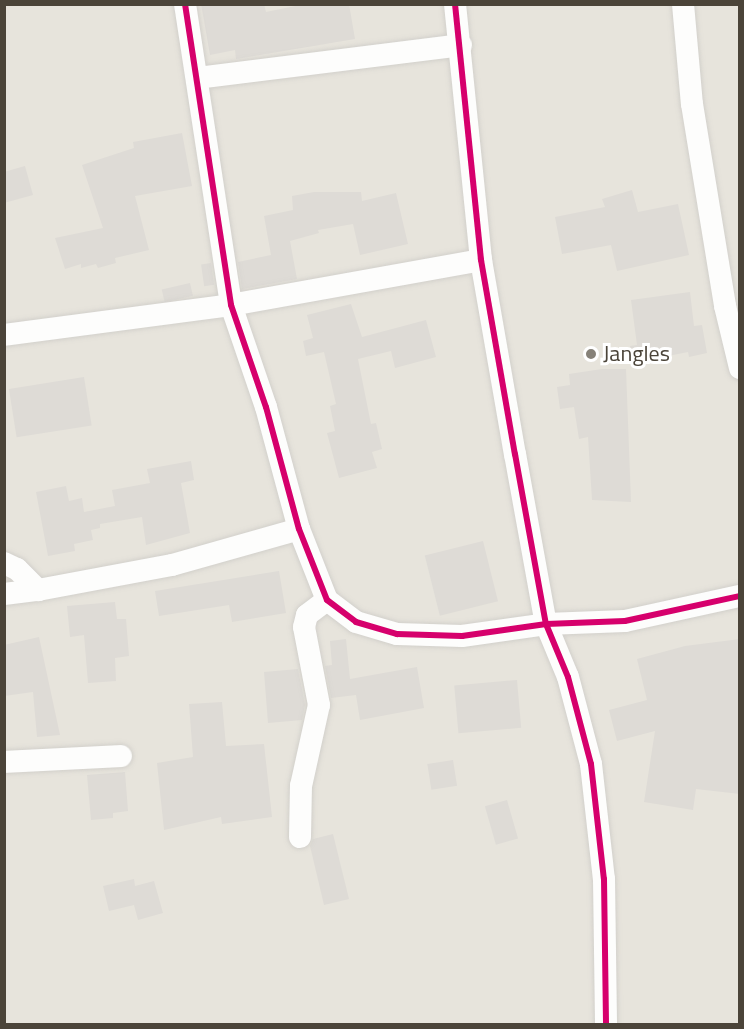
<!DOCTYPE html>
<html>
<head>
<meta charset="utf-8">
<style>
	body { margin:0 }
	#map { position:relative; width:744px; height:1029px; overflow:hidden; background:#f4f2ee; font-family:"Titillium Web",sans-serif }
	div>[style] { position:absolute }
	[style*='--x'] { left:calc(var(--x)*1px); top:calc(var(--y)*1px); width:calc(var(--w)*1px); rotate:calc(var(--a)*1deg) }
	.residential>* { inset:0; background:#e7e4dc; transform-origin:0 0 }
	.building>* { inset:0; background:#dedbd6; transform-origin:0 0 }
	.roads { filter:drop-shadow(0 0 2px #d2d0cb) drop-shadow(0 0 2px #d2d0cb) }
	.minor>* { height:22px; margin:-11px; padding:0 11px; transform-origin:11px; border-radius:11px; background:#fdfdfc }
	.cycleway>* { height:6px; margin:-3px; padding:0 3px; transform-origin:3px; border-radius:3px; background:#d6006c }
	.dots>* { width:16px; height:16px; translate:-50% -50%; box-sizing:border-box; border:3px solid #fff; border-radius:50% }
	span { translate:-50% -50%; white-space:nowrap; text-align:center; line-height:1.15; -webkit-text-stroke:6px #fff; paint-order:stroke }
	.poi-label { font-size:22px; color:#4b4439 }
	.left { translate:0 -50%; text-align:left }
	.frame { position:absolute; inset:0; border:6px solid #4b4439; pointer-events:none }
</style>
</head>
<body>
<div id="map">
	<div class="residential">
		<i style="left:5px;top:5px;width:734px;height:1019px"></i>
	</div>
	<div class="building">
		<i style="clip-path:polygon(201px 4px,264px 4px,266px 12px,305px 4px,349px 4px,355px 39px,236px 59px,235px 50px,210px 55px)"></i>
		<i style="clip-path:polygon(182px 133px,192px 186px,135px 196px,149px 250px,115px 258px,116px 263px,98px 268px,96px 264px,81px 268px,81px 264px,65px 269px,55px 238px,103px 228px,82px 165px,134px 148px,133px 142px)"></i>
		<i style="clip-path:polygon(25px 166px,33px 195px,4px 203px,4px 172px)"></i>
		<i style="clip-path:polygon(632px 190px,638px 212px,678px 204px,689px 255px,617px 271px,611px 245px,562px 254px,555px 217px,605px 207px,602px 199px)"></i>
		<i style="clip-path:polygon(314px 192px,361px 192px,362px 201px,396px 193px,408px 244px,360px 255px,353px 224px,318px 230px,319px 233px,290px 241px,297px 279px,242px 289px,238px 262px,271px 255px,264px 216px,293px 210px,292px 196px)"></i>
		<i style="left:211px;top:263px;width:22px;height:10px;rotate:82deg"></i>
		<i style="left:190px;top:283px;width:13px;height:29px;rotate:77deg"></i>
		<i style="clip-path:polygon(690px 292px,694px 326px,702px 325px,707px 353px,689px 357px,688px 352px,633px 363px,630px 346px,637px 345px,631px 300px)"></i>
		<i style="clip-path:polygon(351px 304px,362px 337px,426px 320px,436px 357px,395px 368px,391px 351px,358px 359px,371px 424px,376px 423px,382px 449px,372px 452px,377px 468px,339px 478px,327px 433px,335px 431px,330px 406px,336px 404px,324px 352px,306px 356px,303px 341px,313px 338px,307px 315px)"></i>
		<i style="clip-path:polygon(602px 369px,626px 369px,631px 502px,592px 500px,588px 437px,579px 439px,574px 407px,560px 409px,557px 387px,570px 385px,569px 374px)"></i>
		<i style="left:84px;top:377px;width:49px;height:76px;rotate:81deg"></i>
		<i style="clip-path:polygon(191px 461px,194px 480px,181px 483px,190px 533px,146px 545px,142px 517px,100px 524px,100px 528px,91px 530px,93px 540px,74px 544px,75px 551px,48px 556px,36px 492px,66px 486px,69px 501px,82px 498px,84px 512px,115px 506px,112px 490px,150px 483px,147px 469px)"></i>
		<i style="left:483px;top:541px;width:62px;height:60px;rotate:76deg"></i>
		<i style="clip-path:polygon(279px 571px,286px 613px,232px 622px,229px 605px,159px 616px,155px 591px)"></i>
		<i style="clip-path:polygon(115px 602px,117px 619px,126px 619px,129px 656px,115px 658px,116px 681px,88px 683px,84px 635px,70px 637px,67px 606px)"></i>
		<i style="clip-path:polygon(39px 637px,60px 735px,37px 737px,33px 692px,4px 696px,4px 645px)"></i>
		<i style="clip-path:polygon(346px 639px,350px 679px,417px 667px,424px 708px,360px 720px,356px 695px,331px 698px,325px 666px,332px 665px,330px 641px)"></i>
		<i style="clip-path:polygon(740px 639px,740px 794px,696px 789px,693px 810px,644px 802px,655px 731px,617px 741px,609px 710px,647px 700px,637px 659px,685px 646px)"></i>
		<i style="clip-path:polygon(298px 669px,305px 705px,302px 720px,268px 723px,264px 672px)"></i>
		<i style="left:517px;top:680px;width:48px;height:63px;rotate:85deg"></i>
		<i style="clip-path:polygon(222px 702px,226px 746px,264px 744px,272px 817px,222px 824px,221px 817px,164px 830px,157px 763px,193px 757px,189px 704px)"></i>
		<i style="left:453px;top:760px;width:26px;height:26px;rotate:81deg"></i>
		<i style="clip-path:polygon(125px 772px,128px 811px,113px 813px,113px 818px,91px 820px,87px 775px)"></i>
		<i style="left:507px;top:800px;width:40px;height:23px;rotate:74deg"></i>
		<i style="clip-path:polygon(333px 834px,349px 899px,324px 905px,310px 846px,313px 839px)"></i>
		<i style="clip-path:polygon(134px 879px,135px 886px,154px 881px,163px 913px,138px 920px,134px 905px,109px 911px,103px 886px)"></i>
	</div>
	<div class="roads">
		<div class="minor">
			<i style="--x:185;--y:4;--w:304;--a:81.3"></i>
			<i style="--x:231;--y:305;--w:108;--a:71.1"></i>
			<i style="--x:266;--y:407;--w:126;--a:74.9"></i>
			<i style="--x:299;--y:529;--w:76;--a:68.5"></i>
			<i style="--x:327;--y:600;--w:36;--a:37"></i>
			<i style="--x:356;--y:622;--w:43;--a:16.3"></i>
			<i style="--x:397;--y:634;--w:65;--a:1.8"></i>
			<i style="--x:462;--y:636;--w:85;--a:-8.1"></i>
			<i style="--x:546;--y:624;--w:79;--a:-2.2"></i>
			<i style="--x:625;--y:621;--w:118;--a:-12.3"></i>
			<i style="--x:455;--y:4;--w:257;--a:84.2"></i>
			<i style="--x:481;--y:260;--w:197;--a:80.1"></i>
			<i style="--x:515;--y:454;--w:173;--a:79.7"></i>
			<i style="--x:546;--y:624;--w:57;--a:67.5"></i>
			<i style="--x:568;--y:677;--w:90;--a:75.2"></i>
			<i style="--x:591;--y:764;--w:116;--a:83.6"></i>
			<i style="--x:604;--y:879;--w:145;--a:89.2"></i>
			<i style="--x:683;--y:4;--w:100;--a:84.9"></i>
			<i style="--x:692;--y:104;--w:205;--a:80.7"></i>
			<i style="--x:725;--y:306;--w:64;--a:76.4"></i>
			<i style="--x:197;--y:78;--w:266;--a:-7.1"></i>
			<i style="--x:4;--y:335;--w:229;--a:-7.5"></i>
			<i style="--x:231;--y:305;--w:254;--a:-10.2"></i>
			<i style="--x:4;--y:563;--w:14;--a:25"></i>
			<i style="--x:17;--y:569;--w:30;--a:45"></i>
			<i style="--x:38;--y:590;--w:136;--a:-10.6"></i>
			<i style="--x:172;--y:565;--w:132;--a:-15.8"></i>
			<i style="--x:4;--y:594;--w:34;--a:-7"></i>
			<i style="--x:4;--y:762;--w:117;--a:-2.9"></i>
			<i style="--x:300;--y:837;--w:51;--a:-88.9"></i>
			<i style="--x:301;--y:786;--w:83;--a:-77.5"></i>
			<i style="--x:319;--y:705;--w:79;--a:-100.9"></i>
			<i style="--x:304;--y:627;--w:12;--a:-76"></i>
			<i style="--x:307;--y:615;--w:25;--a:-37"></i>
		</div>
	</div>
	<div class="cycleway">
		<i style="--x:185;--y:4;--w:304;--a:81.3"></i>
		<i style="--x:231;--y:305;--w:108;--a:71.1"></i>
		<i style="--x:266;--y:407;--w:126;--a:74.9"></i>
		<i style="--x:299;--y:529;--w:76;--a:68.5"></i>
		<i style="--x:327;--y:600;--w:36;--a:37"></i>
		<i style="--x:356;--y:622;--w:43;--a:16.3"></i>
		<i style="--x:397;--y:634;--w:65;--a:1.8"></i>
		<i style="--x:462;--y:636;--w:85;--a:-8.1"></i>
		<i style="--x:546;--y:624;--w:79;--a:-2.2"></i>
		<i style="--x:625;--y:621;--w:118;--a:-12.3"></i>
		<i style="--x:455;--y:4;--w:257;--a:84.2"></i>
		<i style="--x:481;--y:260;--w:197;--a:80.1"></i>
		<i style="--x:515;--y:454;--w:173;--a:79.7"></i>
		<i style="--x:546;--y:624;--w:57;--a:67.5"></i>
		<i style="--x:568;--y:677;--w:90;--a:75.2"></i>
		<i style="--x:591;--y:764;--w:116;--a:83.6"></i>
		<i style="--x:604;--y:879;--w:145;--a:89.2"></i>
	</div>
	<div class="dots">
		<i style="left:591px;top:354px;background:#868178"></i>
	</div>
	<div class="poi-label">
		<span class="left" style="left:603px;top:354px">Jangles</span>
	</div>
	<div class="frame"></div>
</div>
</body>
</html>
